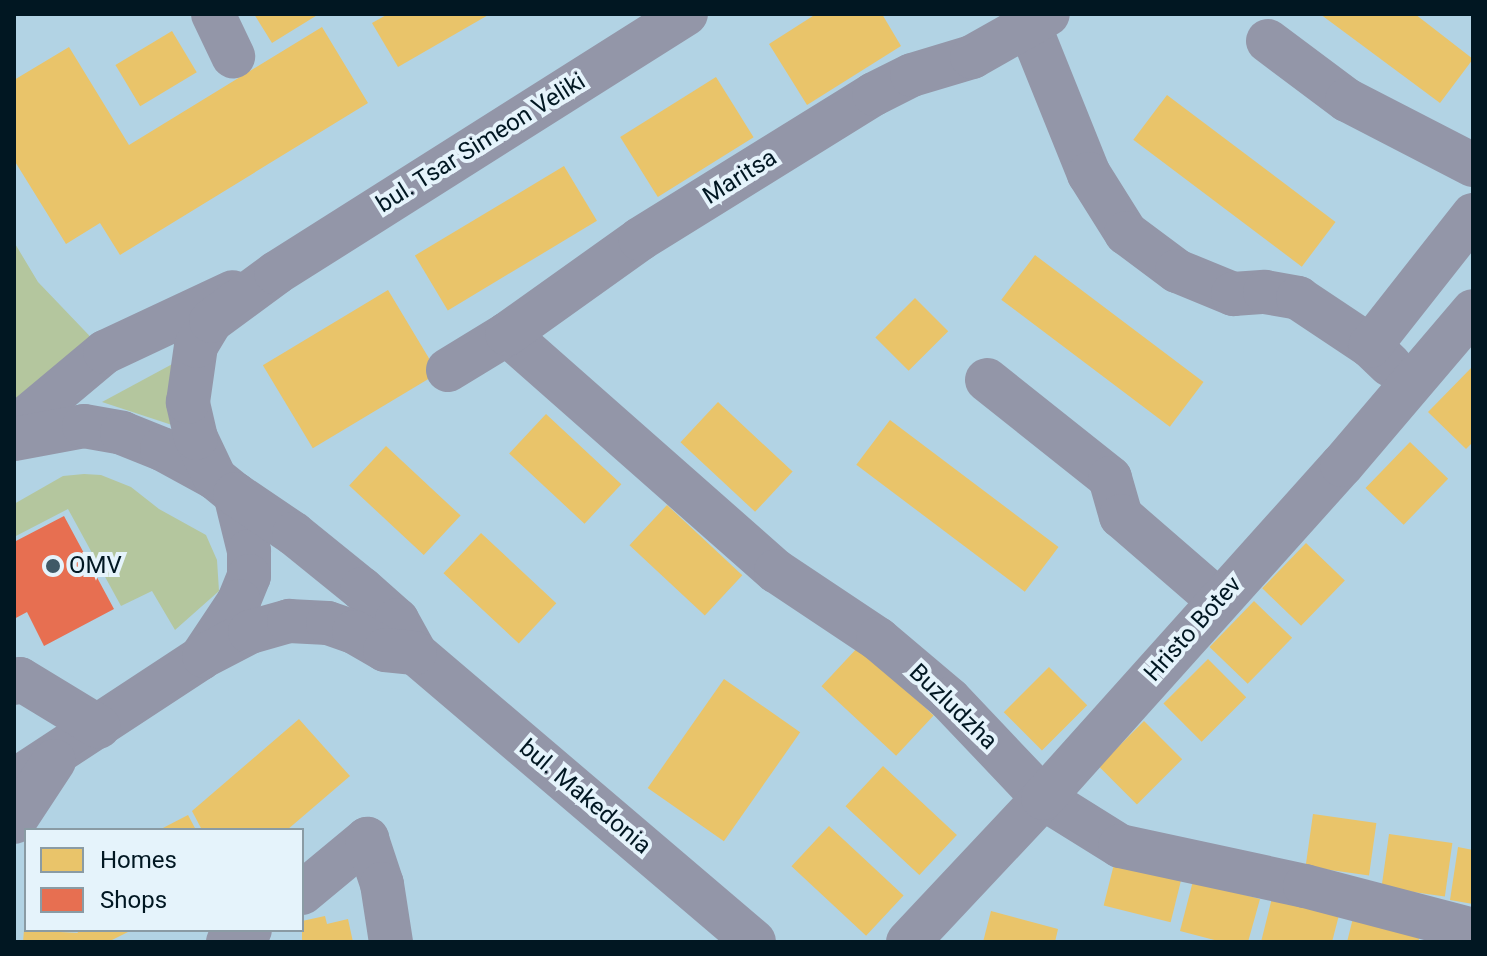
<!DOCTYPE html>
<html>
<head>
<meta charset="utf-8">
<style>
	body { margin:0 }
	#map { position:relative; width:1487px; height:956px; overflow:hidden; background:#b2d3e4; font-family:Roboto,sans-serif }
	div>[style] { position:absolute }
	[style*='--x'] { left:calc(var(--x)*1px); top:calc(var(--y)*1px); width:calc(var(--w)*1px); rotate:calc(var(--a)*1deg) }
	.green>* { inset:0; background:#b4c69e }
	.homes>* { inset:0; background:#e9c46a; transform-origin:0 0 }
	.shops>* { inset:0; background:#e76f51 }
	.minor>* { height:44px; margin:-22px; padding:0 22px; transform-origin:22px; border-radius:22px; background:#9396a8 }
	.dots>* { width:22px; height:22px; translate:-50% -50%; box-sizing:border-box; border:4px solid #e5f3fb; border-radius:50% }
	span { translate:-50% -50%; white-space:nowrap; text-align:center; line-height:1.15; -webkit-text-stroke:8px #e5f3fb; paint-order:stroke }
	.street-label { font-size:24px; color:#011722 }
	.poi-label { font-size:24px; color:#011722 }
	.left { translate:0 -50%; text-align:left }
	.frame { position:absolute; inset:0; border:16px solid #011722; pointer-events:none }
	.legend { position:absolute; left:24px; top:828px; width:280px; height:104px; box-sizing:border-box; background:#e5f3fb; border:2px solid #8a9ba4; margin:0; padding:10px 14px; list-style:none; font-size:24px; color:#011722 }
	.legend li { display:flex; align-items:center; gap:16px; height:40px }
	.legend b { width:40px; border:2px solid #8a9ba4 }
</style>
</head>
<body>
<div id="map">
	<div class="green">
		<i style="clip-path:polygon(14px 242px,38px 282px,105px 352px,14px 428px)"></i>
		<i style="clip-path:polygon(178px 361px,172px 425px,102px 402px)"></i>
		<i style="clip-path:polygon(84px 474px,101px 475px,131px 487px,159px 509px,206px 535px,217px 560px,219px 591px,175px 630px,152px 591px,121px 606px,68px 509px,14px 537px,14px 504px,63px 476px)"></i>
	</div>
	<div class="homes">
		<i style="clip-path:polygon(254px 14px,319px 14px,272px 43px)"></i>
		<i style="clip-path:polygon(388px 14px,490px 14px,398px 67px,372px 23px)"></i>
		<i style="clip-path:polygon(816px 14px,882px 14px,901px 46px,807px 105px,769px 44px)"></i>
		<i style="clip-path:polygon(1320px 14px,1415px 14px,1473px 59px,1440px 103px)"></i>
		<i style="clip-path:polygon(322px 27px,368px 103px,120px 255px,100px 223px,66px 244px,14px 160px,14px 80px,69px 47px,129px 145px)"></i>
		<i style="left:172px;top:31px;width:48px;height:66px;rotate:59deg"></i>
		<i style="left:716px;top:77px;width:71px;height:113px;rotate:58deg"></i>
		<i style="left:1167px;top:95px;width:211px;height:56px;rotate:37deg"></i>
		<i style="left:564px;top:166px;width:64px;height:174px;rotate:59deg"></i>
		<i style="left:1035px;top:255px;width:211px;height:56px;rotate:37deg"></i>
		<i style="left:388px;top:290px;width:97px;height:146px;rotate:59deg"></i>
		<i style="left:915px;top:298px;width:47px;height:56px;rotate:45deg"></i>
		<i style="clip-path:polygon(1473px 366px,1473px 442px,1466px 449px,1428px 412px)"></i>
		<i style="left:718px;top:402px;width:102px;height:55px;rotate:43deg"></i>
		<i style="left:546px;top:414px;width:103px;height:54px;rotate:43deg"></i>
		<i style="left:890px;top:420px;width:211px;height:56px;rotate:37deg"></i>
		<i style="left:1410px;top:442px;width:53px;height:64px;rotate:44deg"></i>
		<i style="left:386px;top:446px;width:102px;height:54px;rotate:43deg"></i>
		<i style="left:667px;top:505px;width:103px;height:55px;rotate:43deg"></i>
		<i style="left:481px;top:533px;width:103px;height:55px;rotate:43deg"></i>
		<i style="left:1306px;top:543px;width:54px;height:63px;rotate:44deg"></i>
		<i style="left:1254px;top:601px;width:53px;height:64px;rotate:44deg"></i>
		<i style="left:859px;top:646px;width:102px;height:55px;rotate:43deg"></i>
		<i style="left:1208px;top:659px;width:54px;height:63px;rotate:45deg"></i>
		<i style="left:1049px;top:667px;width:54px;height:64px;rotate:45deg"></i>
		<i style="left:724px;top:679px;width:93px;height:133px;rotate:35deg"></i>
		<i style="clip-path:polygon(299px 719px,350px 776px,287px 830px,202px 830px,192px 811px)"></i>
		<i style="left:1144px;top:721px;width:54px;height:64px;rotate:45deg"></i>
		<i style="left:883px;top:766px;width:101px;height:55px;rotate:43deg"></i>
		<i style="left:1313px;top:814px;width:64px;height:53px;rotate:8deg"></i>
		<i style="clip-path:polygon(188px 815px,196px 830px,159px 830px)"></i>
		<i style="left:829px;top:826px;width:102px;height:55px;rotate:43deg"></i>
		<i style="left:1389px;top:834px;width:64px;height:54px;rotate:8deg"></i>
		<i style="clip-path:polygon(1458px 847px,1473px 850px,1473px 904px,1450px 900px)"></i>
		<i style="left:1116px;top:856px;width:69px;height:51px;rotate:14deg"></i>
		<i style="clip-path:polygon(1193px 881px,1260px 899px,1248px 942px,1222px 942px,1180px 931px)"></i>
		<i style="clip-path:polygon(1272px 898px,1339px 915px,1332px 942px,1261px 942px)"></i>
		<i style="clip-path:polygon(991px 911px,1058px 929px,1055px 942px,983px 942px)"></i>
		<i style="clip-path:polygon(325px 916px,327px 924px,348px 919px,353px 942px,302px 942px,302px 921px)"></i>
		<i style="clip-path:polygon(1353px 918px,1420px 936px,1418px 942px,1347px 942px)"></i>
		<i style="clip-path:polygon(24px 930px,78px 933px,76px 930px,132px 930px,108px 942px,23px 942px)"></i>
	</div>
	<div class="shops">
		<i style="clip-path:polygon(64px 516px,114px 609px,44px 646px,27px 612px,14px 619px,14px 542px)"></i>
	</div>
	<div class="minor">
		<i style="--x:213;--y:14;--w:47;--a:64.5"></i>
		<i style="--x:1029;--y:25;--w:161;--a:68.1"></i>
		<i style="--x:1089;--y:174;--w:70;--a:57.9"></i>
		<i style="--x:1126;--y:233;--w:64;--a:36.7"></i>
		<i style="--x:1177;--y:271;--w:61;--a:22.3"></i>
		<i style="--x:1233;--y:294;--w:32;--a:-4"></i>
		<i style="--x:1265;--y:292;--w:34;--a:10"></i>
		<i style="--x:1298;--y:298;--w:87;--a:33.7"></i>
		<i style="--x:1268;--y:41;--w:99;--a:36.8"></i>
		<i style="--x:1347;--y:100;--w:142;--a:27.3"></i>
		<i style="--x:507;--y:334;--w:359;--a:41.4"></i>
		<i style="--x:776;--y:571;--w:123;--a:33.7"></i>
		<i style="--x:878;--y:639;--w:93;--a:40.2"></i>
		<i style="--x:949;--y:699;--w:137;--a:46.5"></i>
		<i style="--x:1043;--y:798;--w:91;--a:31.9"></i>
		<i style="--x:1120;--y:846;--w:189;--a:12.2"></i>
		<i style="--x:1305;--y:886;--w:174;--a:14.7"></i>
		<i style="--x:1390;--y:365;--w:28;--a:-136"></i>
		<i style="--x:1370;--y:346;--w:167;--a:-51.8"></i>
		<i style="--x:448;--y:370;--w:69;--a:-31.4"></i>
		<i style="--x:507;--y:334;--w:163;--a:-35.5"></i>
		<i style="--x:640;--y:239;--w:275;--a:-31.8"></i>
		<i style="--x:874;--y:94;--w:42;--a:-26.6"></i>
		<i style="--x:912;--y:75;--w:63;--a:-16.7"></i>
		<i style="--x:972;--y:57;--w:87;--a:-29.5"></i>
		<i style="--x:987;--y:380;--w:157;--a:38.5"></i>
		<i style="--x:1110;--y:478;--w:40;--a:74"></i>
		<i style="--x:1121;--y:516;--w:128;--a:40.9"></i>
		<i style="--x:14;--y:428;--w:119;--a:-39.9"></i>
		<i style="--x:105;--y:352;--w:141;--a:-25.1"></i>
		<i style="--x:14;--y:439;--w:71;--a:-10.5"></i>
		<i style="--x:84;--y:426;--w:39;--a:10"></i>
		<i style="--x:122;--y:433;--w:43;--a:21.8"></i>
		<i style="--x:162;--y:449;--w:60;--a:28.7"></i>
		<i style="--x:215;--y:478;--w:26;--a:39"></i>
		<i style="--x:235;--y:494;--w:59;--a:76.2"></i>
		<i style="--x:249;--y:551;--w:25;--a:90"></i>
		<i style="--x:249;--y:576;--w:27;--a:112"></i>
		<i style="--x:239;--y:601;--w:69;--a:123.7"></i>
		<i style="--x:201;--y:658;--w:224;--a:146.7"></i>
		<i style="--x:215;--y:478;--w:44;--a:-115.4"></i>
		<i style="--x:196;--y:438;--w:37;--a:-103"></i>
		<i style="--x:188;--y:402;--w:57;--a:-81.9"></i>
		<i style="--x:196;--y:346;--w:29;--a:-59"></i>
		<i style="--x:211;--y:321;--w:81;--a:-36.4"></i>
		<i style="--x:276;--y:273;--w:485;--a:-32.3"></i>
		<i style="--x:235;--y:494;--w:71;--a:34.1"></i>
		<i style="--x:294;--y:534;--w:87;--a:39"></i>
		<i style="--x:362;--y:589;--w:47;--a:41.5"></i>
		<i style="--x:397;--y:620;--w:38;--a:61"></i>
		<i style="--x:415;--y:653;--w:445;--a:40.4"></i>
		<i style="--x:204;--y:656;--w:52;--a:-27.6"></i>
		<i style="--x:250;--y:632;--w:41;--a:-15.8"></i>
		<i style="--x:289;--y:621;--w:39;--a:3"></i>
		<i style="--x:328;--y:623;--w:28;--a:19"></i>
		<i style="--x:354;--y:632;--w:36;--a:30"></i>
		<i style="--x:385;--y:650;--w:30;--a:6"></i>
		<i style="--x:14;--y:683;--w:7;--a:-34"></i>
		<i style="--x:20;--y:679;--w:92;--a:31.3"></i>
		<i style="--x:14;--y:822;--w:73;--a:-56.7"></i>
		<i style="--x:302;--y:893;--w:85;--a:-39.7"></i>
		<i style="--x:367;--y:839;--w:47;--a:71.6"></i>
		<i style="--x:382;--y:884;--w:59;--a:81.2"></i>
		<i style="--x:228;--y:942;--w:25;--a:-29"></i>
		<i style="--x:908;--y:942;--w:197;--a:-46.8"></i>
		<i style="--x:1043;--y:798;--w:448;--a:-48.1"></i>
		<i style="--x:1342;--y:465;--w:202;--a:-49.6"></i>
	</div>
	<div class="dots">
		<i style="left:53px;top:566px;background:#3f5966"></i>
	</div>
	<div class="street-label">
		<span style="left:481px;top:143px;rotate:-32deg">bul. Tsar Simeon Veliki</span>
		<span style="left:740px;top:177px;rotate:-32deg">Maritsa</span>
		<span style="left:1193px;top:629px;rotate:-48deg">Hristo Botev</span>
		<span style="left:953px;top:707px;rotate:44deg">Buzludzha</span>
		<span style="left:585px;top:797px;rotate:40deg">bul. Makedonia</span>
	</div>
	<div class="poi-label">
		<span class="left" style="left:69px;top:566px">OMV</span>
	</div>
	<div class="frame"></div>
	<ul class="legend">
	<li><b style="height:22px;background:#e9c46a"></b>Homes</li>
	<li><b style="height:22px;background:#e76f51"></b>Shops</li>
	</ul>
</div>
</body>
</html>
